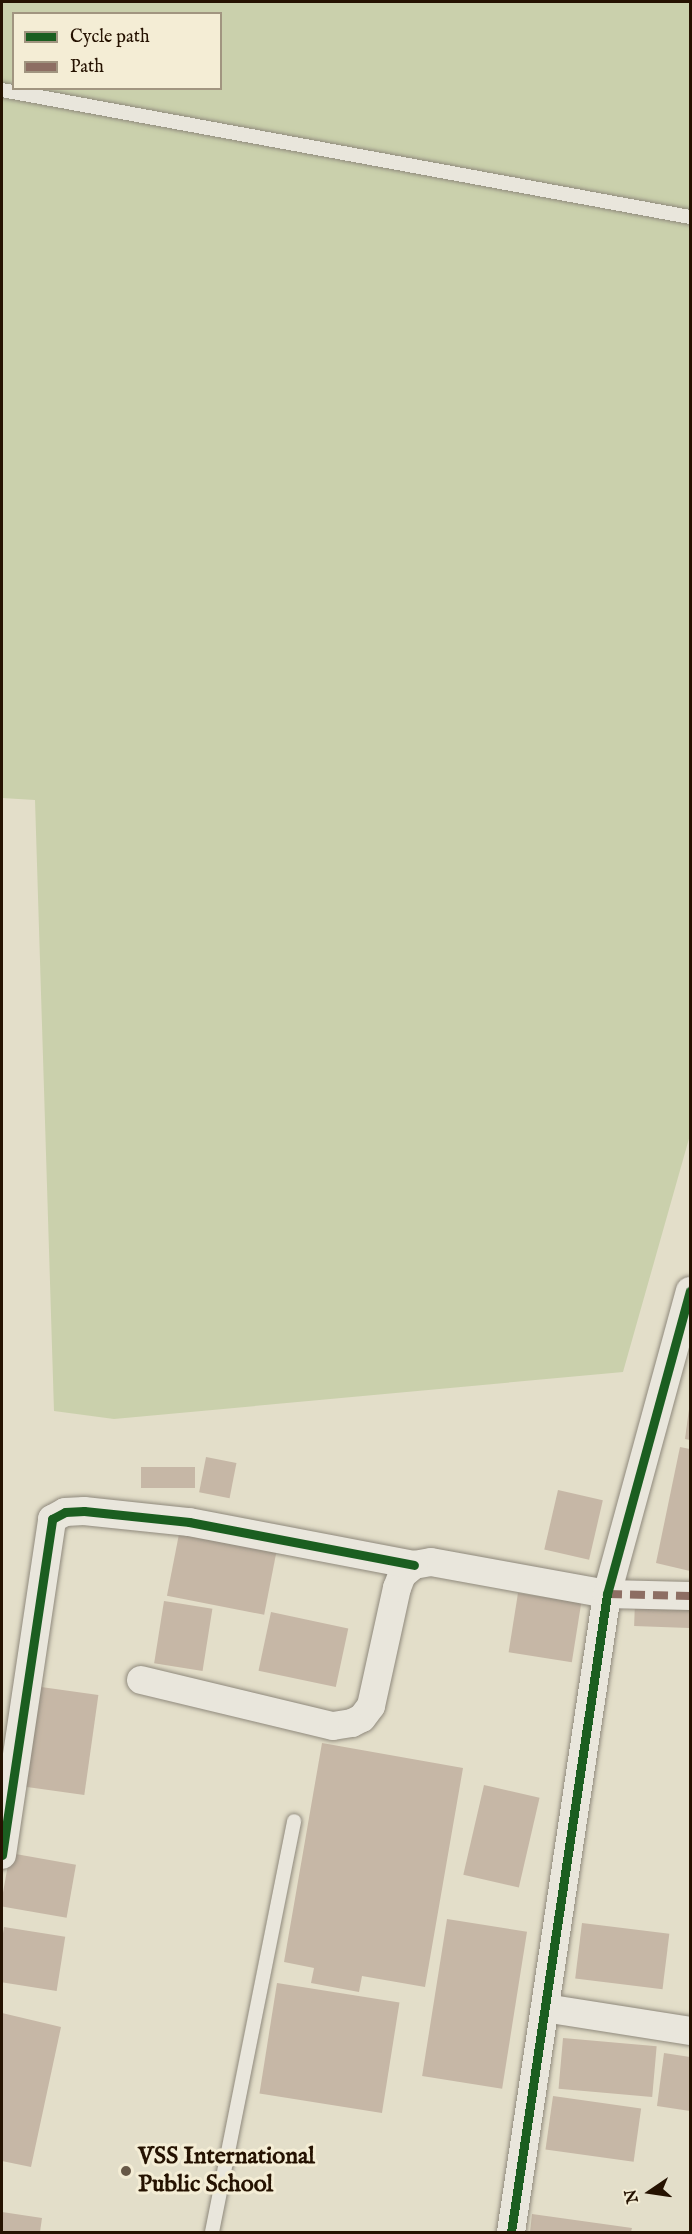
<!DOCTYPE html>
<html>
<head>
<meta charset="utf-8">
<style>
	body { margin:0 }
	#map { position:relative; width:692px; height:2234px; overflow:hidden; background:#e3dec9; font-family:"IM FELL English",serif }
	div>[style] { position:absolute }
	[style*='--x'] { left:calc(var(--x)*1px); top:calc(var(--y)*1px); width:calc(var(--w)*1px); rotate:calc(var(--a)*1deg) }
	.green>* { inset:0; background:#cad0ac }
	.building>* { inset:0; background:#c6b7a6; transform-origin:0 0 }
	.roads { filter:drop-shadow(0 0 2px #8f897c) drop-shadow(0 0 2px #8f897c) }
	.service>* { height:14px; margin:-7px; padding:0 7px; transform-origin:7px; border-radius:7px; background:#e9e6dc }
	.minor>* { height:28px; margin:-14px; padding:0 14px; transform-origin:14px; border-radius:14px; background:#e9e6dc }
	.quiet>* { height:8px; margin-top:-4px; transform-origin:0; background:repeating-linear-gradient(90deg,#8d6e63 0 15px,transparent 0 23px) }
	.cycleway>* { height:9px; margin:-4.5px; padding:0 4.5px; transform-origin:4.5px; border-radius:4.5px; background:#1b5e20 }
	.dots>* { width:16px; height:16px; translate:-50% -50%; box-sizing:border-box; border:3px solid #f4edd5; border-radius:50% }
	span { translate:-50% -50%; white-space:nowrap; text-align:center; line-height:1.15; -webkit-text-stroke:6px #f4edd5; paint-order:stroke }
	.poi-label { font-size:24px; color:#251201; font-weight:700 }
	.left { translate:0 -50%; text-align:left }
	.frame { position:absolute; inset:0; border:3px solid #251201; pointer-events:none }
	.legend { position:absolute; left:12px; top:12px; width:210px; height:78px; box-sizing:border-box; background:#f4edd5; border:2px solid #a19580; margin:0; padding:8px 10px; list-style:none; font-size:18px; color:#251201 }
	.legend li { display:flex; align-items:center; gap:12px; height:30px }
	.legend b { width:30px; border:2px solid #a19580 }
	.north { position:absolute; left:620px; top:2162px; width:60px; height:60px; -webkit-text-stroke:4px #f4edd5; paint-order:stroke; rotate:257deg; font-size:16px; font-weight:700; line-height:24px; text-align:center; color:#251201 }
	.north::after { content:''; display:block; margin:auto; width:21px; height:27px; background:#251201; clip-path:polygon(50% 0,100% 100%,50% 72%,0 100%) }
</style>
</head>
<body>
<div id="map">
	<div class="green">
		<i style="clip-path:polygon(evenodd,2px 2px,690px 2px,690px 1135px,623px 1372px,114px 1419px,54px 1411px,35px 800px,2px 798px,2px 2px,14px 14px,220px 14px,220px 88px,14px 88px,14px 14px)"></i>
	</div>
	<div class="building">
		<i style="clip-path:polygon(689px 1409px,690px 1409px,690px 1440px,685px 1439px)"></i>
		<i style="clip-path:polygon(680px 1447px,690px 1449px,690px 1571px,656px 1563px)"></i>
		<i style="left:206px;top:1457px;width:31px;height:36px;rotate:11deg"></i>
		<i style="left:195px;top:1467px;width:21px;height:54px;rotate:90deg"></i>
		<i style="left:558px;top:1490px;width:46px;height:61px;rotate:13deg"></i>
		<i style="left:179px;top:1534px;width:99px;height:63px;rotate:11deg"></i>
		<i style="left:518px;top:1593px;width:64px;height:60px;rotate:9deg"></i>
		<i style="left:164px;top:1601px;width:49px;height:63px;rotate:9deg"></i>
		<i style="left:635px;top:1601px;width:55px;height:25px;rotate:2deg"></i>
		<i style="left:271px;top:1612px;width:79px;height:60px;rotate:12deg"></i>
		<i style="left:34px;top:1686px;width:65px;height:101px;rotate:8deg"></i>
		<i style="clip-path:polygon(322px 1743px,463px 1768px,425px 1987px,362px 1976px,359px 1992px,311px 1983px,314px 1968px,284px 1962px)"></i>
		<i style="left:484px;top:1785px;width:57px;height:92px;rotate:13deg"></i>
		<i style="left:10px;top:1853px;width:67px;height:54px;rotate:10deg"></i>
		<i style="left:447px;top:1919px;width:81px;height:159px;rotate:9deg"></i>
		<i style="left:582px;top:1923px;width:88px;height:56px;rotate:7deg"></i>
		<i style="left:4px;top:1927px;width:62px;height:55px;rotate:9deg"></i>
		<i style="left:277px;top:1983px;width:124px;height:112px;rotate:9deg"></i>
		<i style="clip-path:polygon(2px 2013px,61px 2027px,31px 2167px,2px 2161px)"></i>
		<i style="left:563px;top:2038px;width:94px;height:51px;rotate:5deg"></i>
		<i style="clip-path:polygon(664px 2053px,690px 2057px,690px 2111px,657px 2106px)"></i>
		<i style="left:553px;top:2096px;width:89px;height:54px;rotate:8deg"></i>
		<i style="clip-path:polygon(2px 2212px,42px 2218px,40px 2232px,2px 2232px)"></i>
		<i style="clip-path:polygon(532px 2214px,632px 2228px,631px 2232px,530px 2232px)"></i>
	</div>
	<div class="roads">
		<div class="service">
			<i style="--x:2;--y:90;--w:700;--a:10.46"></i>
			<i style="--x:212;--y:2232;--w:419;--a:-78.7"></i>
		</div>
		<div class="minor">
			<i style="--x:141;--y:1680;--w:197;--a:13.5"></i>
			<i style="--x:333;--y:1726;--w:19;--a:-9"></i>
			<i style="--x:352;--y:1723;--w:11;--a:-27"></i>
			<i style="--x:362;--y:1718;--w:15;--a:-53"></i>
			<i style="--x:371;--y:1706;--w:121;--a:-77.6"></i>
			<i style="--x:397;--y:1588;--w:14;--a:-69"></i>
			<i style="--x:402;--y:1575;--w:16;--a:-40"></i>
			<i style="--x:414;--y:1565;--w:17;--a:-10"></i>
			<i style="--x:431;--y:1562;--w:179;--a:10.3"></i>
			<i style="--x:607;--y:1594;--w:83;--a:1.4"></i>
			<i style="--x:2;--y:1855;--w:340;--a:-81.5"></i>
			<i style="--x:52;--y:1519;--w:15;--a:-28"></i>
			<i style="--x:65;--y:1512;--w:19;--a:-3"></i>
			<i style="--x:84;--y:1511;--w:106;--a:6"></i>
			<i style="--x:189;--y:1522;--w:229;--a:10.8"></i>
			<i style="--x:545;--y:2008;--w:147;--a:9"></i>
			<i style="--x:511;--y:2232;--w:645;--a:-81.44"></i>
			<i style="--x:607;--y:1594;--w:314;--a:-74.7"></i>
		</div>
	</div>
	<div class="quiet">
		<i style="--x:607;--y:1594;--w:83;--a:1.4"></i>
	</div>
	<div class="cycleway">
		<i style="--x:2;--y:1855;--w:340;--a:-81.5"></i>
		<i style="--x:52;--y:1519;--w:15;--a:-28"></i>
		<i style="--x:65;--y:1512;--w:19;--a:-3"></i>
		<i style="--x:84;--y:1511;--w:106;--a:6"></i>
		<i style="--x:189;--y:1522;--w:229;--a:10.8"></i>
		<i style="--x:511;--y:2232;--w:645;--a:-81.44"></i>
		<i style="--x:607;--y:1594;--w:314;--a:-74.7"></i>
	</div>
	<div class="dots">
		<i style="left:126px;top:2171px;background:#685947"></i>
	</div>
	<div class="poi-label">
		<span class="left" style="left:138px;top:2171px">VSS International<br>Public School</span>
	</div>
	<div class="frame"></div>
	<ul class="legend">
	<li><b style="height:8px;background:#1b5e20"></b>Cycle path</li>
	<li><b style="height:8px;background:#8d6e63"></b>Path</li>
	</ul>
	<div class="north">N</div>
</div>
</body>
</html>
